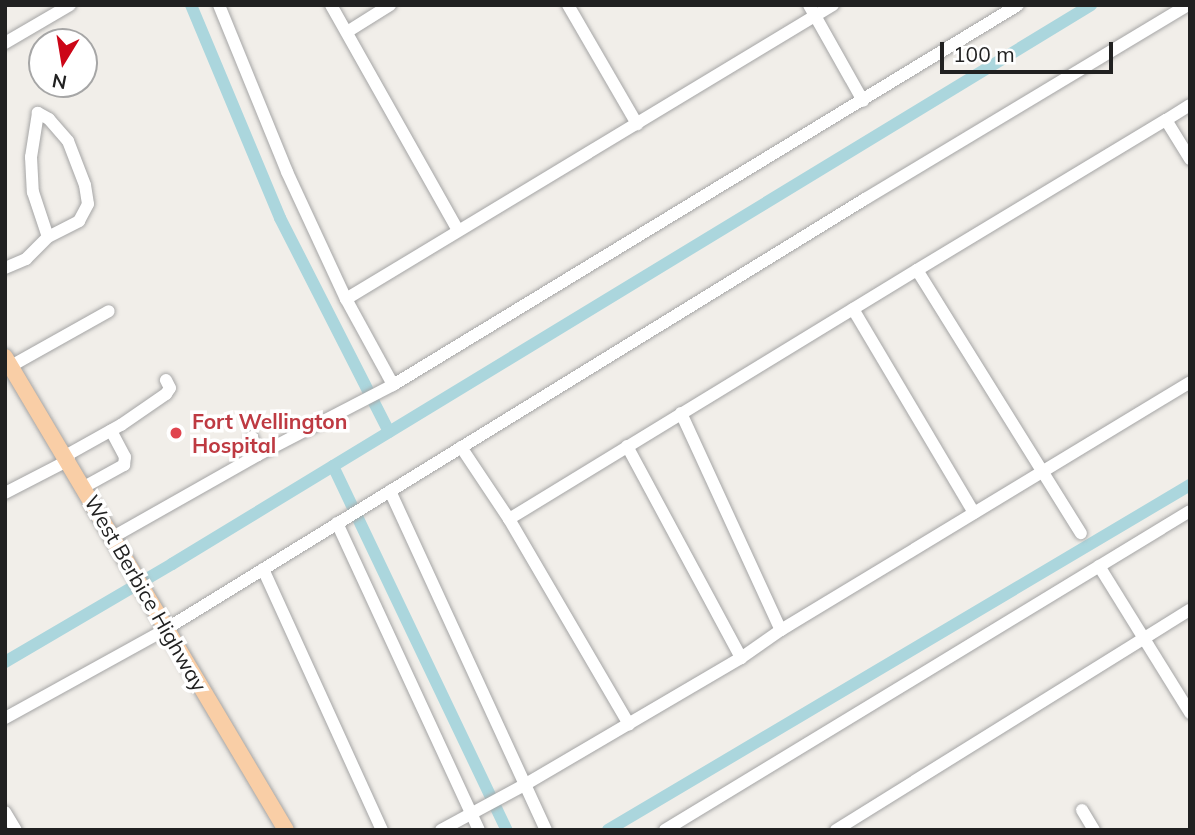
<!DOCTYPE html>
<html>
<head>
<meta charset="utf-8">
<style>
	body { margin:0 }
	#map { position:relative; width:1195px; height:835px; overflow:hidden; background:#f1eee9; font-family:Mulish,sans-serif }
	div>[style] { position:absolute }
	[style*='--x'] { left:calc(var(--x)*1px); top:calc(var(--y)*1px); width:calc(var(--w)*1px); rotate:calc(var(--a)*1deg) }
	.canal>* { height:12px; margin:-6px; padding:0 6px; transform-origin:6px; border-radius:6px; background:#abd6dd }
	.roads { filter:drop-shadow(0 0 2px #a5a5a5) drop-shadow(0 0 2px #a5a5a5) }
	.minor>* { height:12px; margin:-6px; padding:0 6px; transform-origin:6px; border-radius:6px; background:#fff }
	.major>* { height:16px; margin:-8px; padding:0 8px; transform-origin:8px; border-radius:8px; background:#f9cea6 }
	.dots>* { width:19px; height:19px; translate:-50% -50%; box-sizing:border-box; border:4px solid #fff; border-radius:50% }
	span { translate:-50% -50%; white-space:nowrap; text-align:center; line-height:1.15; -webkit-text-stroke:7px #fff; paint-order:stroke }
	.health-label { font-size:21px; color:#be3a42; font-weight:700 }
	.left { translate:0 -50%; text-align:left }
	.street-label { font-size:21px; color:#212121 }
	.frame { position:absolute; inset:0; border:7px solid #212121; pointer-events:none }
	.north { position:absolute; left:28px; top:28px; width:70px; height:70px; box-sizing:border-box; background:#fff; border:2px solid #a6a6a6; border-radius:50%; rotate:191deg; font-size:19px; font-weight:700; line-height:28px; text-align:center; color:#212121 }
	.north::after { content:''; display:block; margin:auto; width:24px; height:32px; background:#cc0617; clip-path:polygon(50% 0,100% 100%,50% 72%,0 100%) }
	.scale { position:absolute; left:940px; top:42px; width:173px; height:32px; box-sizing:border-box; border:4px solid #212121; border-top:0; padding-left:9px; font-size:21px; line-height:24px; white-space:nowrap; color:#212121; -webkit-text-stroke:5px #fff; paint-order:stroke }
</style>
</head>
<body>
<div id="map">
	<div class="canal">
		<i style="--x:191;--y:5;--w:231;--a:67.3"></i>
		<i style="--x:280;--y:218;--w:240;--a:63"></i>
		<i style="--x:333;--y:466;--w:403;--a:64.5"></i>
		<i style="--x:5;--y:662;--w:194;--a:-30.4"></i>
		<i style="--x:172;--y:564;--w:1076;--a:-31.31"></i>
		<i style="--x:608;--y:830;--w:677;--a:-30.66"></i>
	</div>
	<div class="roads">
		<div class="minor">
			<i style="--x:219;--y:5;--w:180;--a:67.8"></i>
			<i style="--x:287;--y:172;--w:140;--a:65.1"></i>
			<i style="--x:346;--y:299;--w:98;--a:61.3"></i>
			<i style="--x:331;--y:5;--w:258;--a:60.6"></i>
			<i style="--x:568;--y:5;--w:138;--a:59.9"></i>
			<i style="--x:809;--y:5;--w:110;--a:60.6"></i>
			<i style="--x:347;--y:32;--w:51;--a:-32.1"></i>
			<i style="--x:5;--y:43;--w:75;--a:-30.3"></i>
			<i style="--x:1166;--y:120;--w:28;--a:-32"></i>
			<i style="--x:5;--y:268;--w:23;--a:-23"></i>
			<i style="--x:26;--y:259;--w:31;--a:-45"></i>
			<i style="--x:48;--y:237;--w:35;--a:-27"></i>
			<i style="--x:79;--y:221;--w:19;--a:-62"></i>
			<i style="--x:88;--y:204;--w:19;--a:-99"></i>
			<i style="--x:85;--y:185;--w:47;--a:-111.1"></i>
			<i style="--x:68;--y:141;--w:29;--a:-131"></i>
			<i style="--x:49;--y:119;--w:13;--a:-151"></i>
			<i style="--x:38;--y:113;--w:45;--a:99"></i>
			<i style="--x:31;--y:157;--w:35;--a:87"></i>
			<i style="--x:33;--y:192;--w:47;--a:71.6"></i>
			<i style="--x:917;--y:270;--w:291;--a:-31.1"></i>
			<i style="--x:1166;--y:120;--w:46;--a:58.4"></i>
			<i style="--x:346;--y:299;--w:569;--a:-31.12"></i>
			<i style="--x:853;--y:309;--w:237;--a:59.3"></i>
			<i style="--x:11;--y:366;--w:112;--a:-29.3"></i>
			<i style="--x:681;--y:413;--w:239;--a:65.3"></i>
			<i style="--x:252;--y:437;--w:19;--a:72"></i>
			<i style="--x:627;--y:446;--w:241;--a:61.7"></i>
			<i style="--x:461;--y:447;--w:87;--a:56.3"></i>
			<i style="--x:509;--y:519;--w:478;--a:-31.4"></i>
			<i style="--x:917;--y:270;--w:310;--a:58.1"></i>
			<i style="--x:67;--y:455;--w:62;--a:-29.1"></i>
			<i style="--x:121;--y:425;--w:55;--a:-34.6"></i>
			<i style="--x:166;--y:394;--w:7;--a:-56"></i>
			<i style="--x:170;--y:388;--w:9;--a:-117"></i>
			<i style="--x:84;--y:487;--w:46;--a:-28.8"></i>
			<i style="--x:124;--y:465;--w:8;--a:-83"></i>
			<i style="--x:125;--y:457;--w:30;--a:-118"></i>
			<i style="--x:390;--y:491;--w:373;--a:65.3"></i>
			<i style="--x:5;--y:493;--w:72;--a:-27.3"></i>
			<i style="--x:509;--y:519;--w:238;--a:59.7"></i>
			<i style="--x:337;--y:523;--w:338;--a:65.2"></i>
			<i style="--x:113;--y:537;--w:167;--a:-29.5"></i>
			<i style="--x:258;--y:455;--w:152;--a:-27.4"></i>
			<i style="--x:393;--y:385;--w:731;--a:-31.3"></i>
			<i style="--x:1099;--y:566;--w:173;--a:58.2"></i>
			<i style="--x:263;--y:569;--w:287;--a:65.5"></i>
			<i style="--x:5;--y:718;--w:184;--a:-28.9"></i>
			<i style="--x:166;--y:629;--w:821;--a:-31.6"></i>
			<i style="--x:865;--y:199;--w:377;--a:-31"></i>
			<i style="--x:1082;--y:810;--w:23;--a:59"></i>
			<i style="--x:5;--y:812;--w:21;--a:59"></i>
			<i style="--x:441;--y:830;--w:97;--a:-28.4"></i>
			<i style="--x:526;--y:784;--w:249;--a:-30.4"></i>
			<i style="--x:741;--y:658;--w:49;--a:-35"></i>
			<i style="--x:781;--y:630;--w:478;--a:-31.2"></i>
			<i style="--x:665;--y:830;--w:614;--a:-31.28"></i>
			<i style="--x:836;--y:830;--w:417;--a:-31.9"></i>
		</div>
		<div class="major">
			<i style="--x:5;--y:357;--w:550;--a:59.29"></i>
		</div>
	</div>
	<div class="dots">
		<i style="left:176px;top:433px;background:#e0444e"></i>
	</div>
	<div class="health-label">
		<span class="left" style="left:192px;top:433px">Fort Wellington<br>Hospital</span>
	</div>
	<div class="street-label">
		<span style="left:146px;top:593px;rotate:60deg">West Berbice Highway</span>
	</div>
	<div class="frame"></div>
	<div class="north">N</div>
	<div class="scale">100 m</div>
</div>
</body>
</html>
